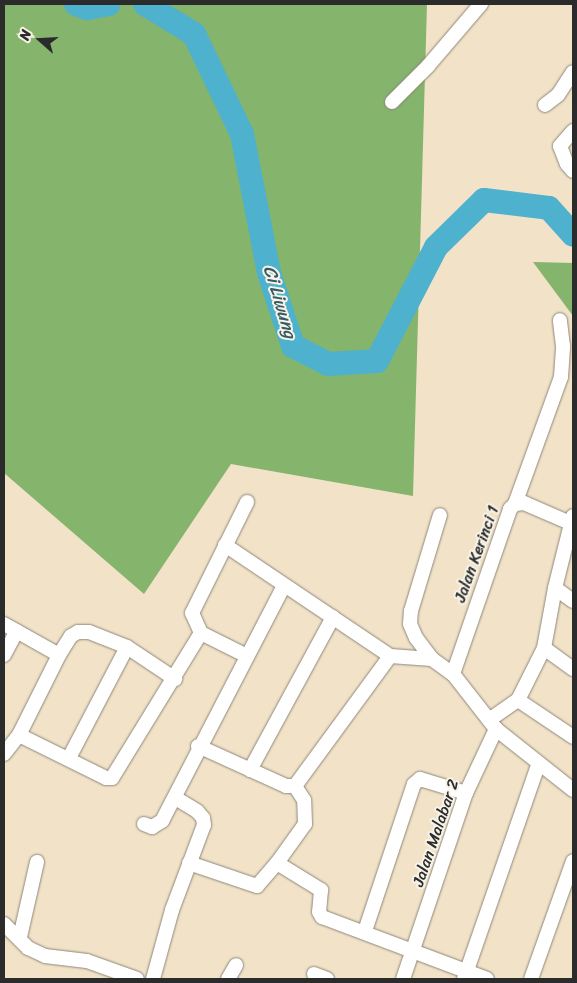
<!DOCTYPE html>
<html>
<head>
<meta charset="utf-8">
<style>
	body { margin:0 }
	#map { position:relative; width:577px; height:983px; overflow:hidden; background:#f2e3c8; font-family:Sriracha,sans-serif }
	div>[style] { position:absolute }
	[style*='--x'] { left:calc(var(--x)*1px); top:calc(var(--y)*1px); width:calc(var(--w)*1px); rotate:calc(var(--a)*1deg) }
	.forest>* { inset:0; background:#85b46d }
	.river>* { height:24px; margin:-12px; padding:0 12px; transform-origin:12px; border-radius:12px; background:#4eb1cd }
	.roads { filter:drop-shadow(0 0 1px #8e877a) drop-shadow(0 0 1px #8e877a) }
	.street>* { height:14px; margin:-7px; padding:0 7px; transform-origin:7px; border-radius:7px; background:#fff }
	span { translate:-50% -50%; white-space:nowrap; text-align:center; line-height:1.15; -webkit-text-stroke:4px #f7f3e8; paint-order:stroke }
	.street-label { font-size:16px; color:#2b2b2b }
	.water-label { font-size:18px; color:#375a64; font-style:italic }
	.frame { position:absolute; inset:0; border:5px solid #2b2b2b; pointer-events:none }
	.north { position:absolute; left:15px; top:15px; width:50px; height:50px; -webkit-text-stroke:4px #f7f3e8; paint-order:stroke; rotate:289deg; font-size:14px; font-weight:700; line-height:20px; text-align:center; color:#2b2b2b }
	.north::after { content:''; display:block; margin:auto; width:18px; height:22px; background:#2b2b2b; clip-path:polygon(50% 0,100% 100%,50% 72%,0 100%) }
</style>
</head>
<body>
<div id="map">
	<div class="forest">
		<i style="clip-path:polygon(4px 4px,427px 4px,413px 496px,231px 464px,144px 594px,4px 473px)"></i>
		<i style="clip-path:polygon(533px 262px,573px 263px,573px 316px)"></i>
	</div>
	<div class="river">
		<i style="--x:76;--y:4;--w:12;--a:20"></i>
		<i style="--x:87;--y:8;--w:22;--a:-10"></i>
		<i style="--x:145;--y:4;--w:57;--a:31.5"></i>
		<i style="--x:194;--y:34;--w:111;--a:64.4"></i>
		<i style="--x:242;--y:134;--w:142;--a:79"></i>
		<i style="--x:269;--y:273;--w:77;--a:71.8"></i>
		<i style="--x:293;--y:346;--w:39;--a:27"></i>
		<i style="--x:328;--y:364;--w:49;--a:-3.5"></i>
		<i style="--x:377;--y:361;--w:128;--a:-62.6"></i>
		<i style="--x:436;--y:247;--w:67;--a:-44.4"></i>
		<i style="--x:484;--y:200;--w:65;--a:7"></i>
		<i style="--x:549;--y:208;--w:36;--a:48"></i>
	</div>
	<div class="roads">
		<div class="street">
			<i style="--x:392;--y:102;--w:51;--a:-45"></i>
			<i style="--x:428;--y:66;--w:82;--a:-49.5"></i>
			<i style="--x:545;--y:105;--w:16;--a:-38"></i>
			<i style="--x:558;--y:95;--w:27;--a:-57"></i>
			<i style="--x:573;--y:131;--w:20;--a:131"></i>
			<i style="--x:560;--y:146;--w:19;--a:69"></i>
			<i style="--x:567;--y:164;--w:9;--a:49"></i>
			<i style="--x:515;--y:504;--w:135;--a:-70.1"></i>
			<i style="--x:561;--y:377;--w:31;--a:-86"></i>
			<i style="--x:563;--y:346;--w:26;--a:-97"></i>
			<i style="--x:225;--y:545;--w:199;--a:33.9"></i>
			<i style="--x:390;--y:656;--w:42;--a:4.1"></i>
			<i style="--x:432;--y:659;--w:26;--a:36"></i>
			<i style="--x:453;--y:674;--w:70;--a:52"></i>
			<i style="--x:496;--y:729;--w:98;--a:38.4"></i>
			<i style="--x:555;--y:588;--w:22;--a:36"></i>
			<i style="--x:4;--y:624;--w:63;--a:29.4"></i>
			<i style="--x:544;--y:648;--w:36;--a:36"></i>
			<i style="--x:4;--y:655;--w:27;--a:-62"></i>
			<i style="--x:247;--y:656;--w:51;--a:-153.4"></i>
			<i style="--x:201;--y:633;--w:22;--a:-114"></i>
			<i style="--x:192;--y:613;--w:124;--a:-63.6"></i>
			<i style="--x:432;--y:659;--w:26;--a:-127"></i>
			<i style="--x:416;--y:638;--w:15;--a:-113"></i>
			<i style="--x:410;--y:624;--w:13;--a:-86"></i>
			<i style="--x:411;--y:611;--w:100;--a:-73.2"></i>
			<i style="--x:453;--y:674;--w:175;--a:-70.9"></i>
			<i style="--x:510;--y:509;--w:7;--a:-45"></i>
			<i style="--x:515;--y:504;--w:9;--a:-6"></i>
			<i style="--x:524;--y:503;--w:50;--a:23.5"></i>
			<i style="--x:518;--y:700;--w:66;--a:33.9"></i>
			<i style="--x:489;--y:720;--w:35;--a:-35"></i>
			<i style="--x:518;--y:700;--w:58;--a:-63.4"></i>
			<i style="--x:544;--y:648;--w:61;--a:-79.6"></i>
			<i style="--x:555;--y:588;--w:74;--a:-76"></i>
			<i style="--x:19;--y:735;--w:97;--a:26.3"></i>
			<i style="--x:106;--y:778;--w:6;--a:0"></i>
			<i style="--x:112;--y:778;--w:170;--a:-58.5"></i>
			<i style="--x:198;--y:746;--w:97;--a:24.4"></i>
			<i style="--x:286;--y:786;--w:9;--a:0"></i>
			<i style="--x:295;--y:786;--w:161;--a:-53.8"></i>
			<i style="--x:4;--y:754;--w:24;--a:-52"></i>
			<i style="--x:19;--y:735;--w:89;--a:-63.4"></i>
			<i style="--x:59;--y:655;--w:22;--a:-58"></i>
			<i style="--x:71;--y:636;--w:8;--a:-30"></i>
			<i style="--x:78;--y:632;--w:11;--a:0"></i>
			<i style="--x:89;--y:632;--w:41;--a:21.5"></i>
			<i style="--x:127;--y:647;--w:58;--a:33.7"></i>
			<i style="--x:69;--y:758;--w:125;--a:-62.4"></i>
			<i style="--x:250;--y:770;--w:174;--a:-61.5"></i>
			<i style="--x:144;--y:824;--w:9;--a:21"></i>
			<i style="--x:152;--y:827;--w:12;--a:-31"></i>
			<i style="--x:162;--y:821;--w:265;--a:-62.6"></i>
			<i style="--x:189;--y:863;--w:72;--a:18.7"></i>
			<i style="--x:257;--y:886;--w:30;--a:-49"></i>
			<i style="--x:277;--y:863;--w:52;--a:31.5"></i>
			<i style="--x:321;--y:890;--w:22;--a:95"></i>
			<i style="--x:319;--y:912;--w:6;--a:59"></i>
			<i style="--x:322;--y:917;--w:176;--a:20.6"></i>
			<i style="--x:277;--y:863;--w:48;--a:-54.3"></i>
			<i style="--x:305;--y:824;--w:24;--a:-92"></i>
			<i style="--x:304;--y:800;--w:17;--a:-123"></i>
			<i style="--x:4;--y:924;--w:34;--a:45"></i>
			<i style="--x:28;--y:948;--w:19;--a:25"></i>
			<i style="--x:45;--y:956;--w:42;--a:6.8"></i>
			<i style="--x:87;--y:961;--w:53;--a:19.8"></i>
			<i style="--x:365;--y:931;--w:155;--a:-71.6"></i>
			<i style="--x:414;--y:784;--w:8;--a:-40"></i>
			<i style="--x:420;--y:779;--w:48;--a:16.9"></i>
			<i style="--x:20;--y:937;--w:77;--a:-77.2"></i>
			<i style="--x:314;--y:974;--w:14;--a:21"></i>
			<i style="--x:153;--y:979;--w:72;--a:-74.6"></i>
			<i style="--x:172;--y:910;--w:91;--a:-69.4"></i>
			<i style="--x:204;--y:825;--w:7;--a:-98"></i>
			<i style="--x:203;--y:818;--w:9;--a:-131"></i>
			<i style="--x:197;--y:811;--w:26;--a:-149"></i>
			<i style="--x:228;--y:979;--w:16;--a:-60"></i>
			<i style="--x:403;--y:979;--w:196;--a:-71.3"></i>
			<i style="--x:466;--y:793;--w:71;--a:-64.9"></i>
			<i style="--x:464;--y:979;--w:226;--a:-70.9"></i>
			<i style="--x:531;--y:979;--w:125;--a:-70.4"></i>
		</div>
	</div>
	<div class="street-label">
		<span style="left:477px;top:554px;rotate:-70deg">Jalan Kerinci 1</span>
		<span style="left:436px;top:833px;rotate:-71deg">Jalan Malabar 2</span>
	</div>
	<div class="water-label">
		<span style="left:280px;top:302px;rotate:73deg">Ci Liwung</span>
	</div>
	<div class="frame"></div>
	<div class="north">N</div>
</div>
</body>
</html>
